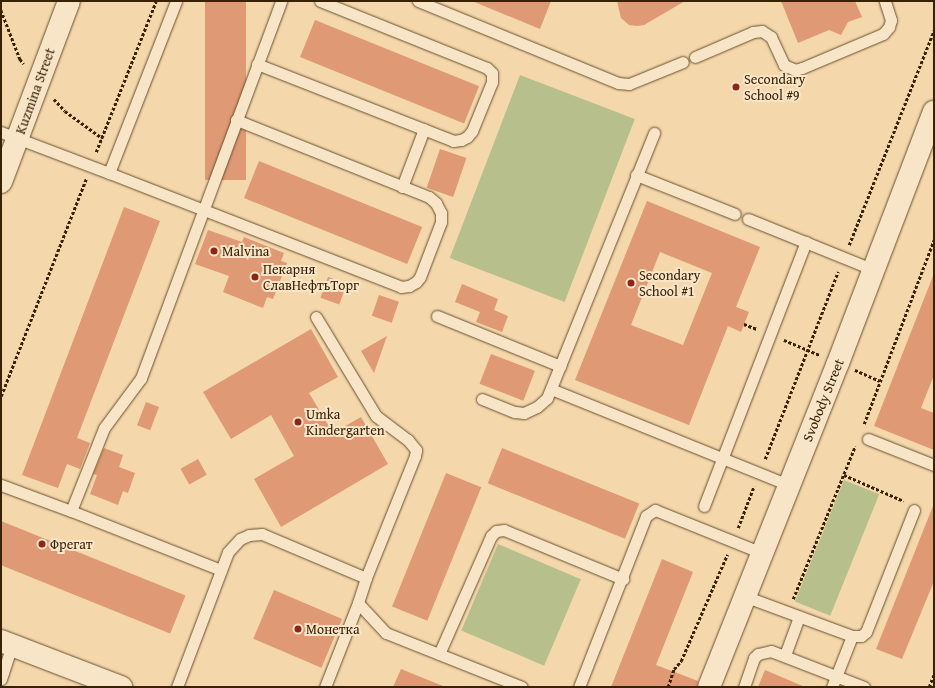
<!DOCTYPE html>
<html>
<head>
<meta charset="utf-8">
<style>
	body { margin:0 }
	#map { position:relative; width:935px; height:688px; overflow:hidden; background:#f4d7aa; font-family:"Gentium Book Plus",serif }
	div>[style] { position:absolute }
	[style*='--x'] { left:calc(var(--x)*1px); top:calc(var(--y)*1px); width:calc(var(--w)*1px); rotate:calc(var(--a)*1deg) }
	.green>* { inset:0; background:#b7bf8c; transform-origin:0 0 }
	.building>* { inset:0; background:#df9974; transform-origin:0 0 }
	.path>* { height:2.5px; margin-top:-1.25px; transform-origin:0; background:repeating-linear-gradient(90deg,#392204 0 3px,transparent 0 5px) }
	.roads { filter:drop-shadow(0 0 1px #684f2e) drop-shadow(0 0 1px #684f2e) }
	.lane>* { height:11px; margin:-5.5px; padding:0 5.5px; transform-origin:5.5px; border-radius:5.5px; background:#f8e5c8 }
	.secondary>* { height:22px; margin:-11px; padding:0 11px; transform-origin:11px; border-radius:11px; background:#f8e5c8 }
	.dots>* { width:11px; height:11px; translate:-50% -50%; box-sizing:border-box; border:2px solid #f8e5c8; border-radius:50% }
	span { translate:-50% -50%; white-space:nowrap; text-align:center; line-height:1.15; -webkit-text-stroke:4px #f8e5c8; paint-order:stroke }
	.poi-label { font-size:14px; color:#392204 }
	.left { translate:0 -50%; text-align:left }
	.street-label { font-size:14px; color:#392204 }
	.frame { position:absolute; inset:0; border:2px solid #392204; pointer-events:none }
</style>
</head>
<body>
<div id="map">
	<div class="green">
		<i style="left:520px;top:75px;width:123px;height:196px;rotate:21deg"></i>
		<i style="left:844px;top:480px;width:38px;height:131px;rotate:22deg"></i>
		<i style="left:498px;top:544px;width:90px;height:94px;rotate:23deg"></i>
	</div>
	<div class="building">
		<i style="left:205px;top:1px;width:41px;height:179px"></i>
		<i style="clip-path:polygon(472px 1px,551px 1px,540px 29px)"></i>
		<i style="clip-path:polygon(617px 1px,685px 1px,644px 25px,637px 26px,629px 25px,621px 18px)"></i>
		<i style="clip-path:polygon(781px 1px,855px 1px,862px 17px,848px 22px,841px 35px,829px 30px,798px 43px)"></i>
		<i style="left:315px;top:20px;width:177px;height:40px;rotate:22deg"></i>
		<i style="left:440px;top:149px;width:28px;height:41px;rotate:19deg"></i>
		<i style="left:259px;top:161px;width:176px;height:40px;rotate:22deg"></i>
		<i style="clip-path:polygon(evenodd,647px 201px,760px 247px,736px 307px,749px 312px,741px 332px,728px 326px,689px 425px,575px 380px,647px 201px,660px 252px,712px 273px,683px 345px,631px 325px,660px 252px)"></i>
		<i style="clip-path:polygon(124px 207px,160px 221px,77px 438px,90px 443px,80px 469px,67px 464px,58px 488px,22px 475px)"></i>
		<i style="clip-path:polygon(208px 230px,242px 242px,244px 237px,284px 253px,281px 261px,287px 263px,273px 299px,267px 297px,263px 308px,223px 292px,229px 276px,195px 264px)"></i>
		<i style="clip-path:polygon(933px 276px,934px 375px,921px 408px,934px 413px,934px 450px,874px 426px)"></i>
		<i style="left:328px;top:277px;width:20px;height:22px;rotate:20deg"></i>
		<i style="clip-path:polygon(462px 284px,498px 299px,494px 310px,508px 316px,502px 332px,476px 322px,480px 312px,455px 302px)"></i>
		<i style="left:379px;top:295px;width:21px;height:22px;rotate:19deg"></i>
		<i style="clip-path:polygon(311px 329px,338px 377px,309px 393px,333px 433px,361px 417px,388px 464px,281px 527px,254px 479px,294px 456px,271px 415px,231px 439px,203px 392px)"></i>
		<i style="clip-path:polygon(387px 336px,374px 373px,361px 351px)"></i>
		<i style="left:491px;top:354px;width:47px;height:32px;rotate:21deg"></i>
		<i style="left:146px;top:402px;width:14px;height:25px;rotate:21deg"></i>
		<i style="clip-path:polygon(104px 448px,123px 455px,119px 467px,135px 473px,128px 493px,123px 491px,118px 505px,90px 494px,97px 475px,93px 474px)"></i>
		<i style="left:502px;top:448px;width:148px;height:38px;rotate:22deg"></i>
		<i style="left:198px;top:459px;width:18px;height:20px;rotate:61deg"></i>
		<i style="left:446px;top:473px;width:38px;height:144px;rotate:22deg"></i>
		<i style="clip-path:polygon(933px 506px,934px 581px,902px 659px,876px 649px)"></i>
		<i style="left:1px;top:521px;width:199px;height:41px;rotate:22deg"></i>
		<i style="clip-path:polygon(662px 559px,693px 572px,656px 665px,698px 681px,697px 687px,611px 687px)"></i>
		<i style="left:274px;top:590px;width:74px;height:53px;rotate:23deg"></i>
		<i style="clip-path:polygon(401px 669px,443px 686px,443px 687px,393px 687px)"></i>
		<i style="clip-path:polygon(765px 670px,805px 687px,758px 687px)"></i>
	</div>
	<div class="path">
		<i style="--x:1;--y:10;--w:53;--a:68.8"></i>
		<i style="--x:20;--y:59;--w:6;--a:51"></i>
		<i style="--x:54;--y:99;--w:16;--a:47"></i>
		<i style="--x:65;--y:111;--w:46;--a:36.1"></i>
		<i style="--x:96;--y:152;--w:162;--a:-68.3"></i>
		<i style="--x:849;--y:245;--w:231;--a:-68.4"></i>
		<i style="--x:744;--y:324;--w:14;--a:21"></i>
		<i style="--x:784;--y:340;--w:39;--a:23"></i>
		<i style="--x:855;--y:370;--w:27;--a:24"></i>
		<i style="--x:1;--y:396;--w:233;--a:-68.6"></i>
		<i style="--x:864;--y:424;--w:197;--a:-69.2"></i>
		<i style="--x:765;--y:459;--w:201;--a:-68.7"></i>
		<i style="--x:844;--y:475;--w:65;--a:23.4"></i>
		<i style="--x:738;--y:528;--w:45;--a:-69.1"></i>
		<i style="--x:793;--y:599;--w:165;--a:-67.9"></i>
		<i style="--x:668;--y:687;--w:19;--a:-72"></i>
		<i style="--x:674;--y:669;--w:11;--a:-49"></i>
		<i style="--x:681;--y:661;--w:116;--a:-66.5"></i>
		<i style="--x:929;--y:687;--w:14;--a:-69"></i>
	</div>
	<div class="roads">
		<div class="lane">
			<i style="--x:418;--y:1;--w:216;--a:22.3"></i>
			<i style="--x:618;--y:83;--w:11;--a:5"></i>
			<i style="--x:629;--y:84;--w:58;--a:-22.2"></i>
			<i style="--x:695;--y:57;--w:63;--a:-23.3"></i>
			<i style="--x:753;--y:32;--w:9;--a:-6"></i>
			<i style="--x:762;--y:31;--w:11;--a:34"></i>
			<i style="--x:771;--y:37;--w:31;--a:65"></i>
			<i style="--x:784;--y:65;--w:12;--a:24"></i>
			<i style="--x:795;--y:70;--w:7;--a:-16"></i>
			<i style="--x:802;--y:68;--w:88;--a:-22.8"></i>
			<i style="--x:883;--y:34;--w:9;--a:-49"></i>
			<i style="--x:889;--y:27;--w:7;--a:-74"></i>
			<i style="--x:891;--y:20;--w:20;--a:-108"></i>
			<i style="--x:257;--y:64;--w:211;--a:21.4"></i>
			<i style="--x:453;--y:141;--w:8;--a:-7"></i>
			<i style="--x:461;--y:140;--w:7;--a:-27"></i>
			<i style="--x:467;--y:137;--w:8;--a:-50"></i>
			<i style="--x:472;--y:131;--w:53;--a:-67.8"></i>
			<i style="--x:492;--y:82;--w:9;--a:-90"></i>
			<i style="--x:492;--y:73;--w:7;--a:-135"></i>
			<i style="--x:487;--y:68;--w:180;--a:-158.1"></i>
			<i style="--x:1;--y:132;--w:116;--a:20.8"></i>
			<i style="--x:109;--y:173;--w:185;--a:-68.7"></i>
			<i style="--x:109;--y:173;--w:313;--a:21.3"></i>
			<i style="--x:401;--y:287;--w:8;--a:-7"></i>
			<i style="--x:409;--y:286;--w:8;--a:-30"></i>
			<i style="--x:416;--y:282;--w:6;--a:-51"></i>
			<i style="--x:420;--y:277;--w:59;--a:-69.1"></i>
			<i style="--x:441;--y:222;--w:9;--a:-90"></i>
			<i style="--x:441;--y:213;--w:11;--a:-117"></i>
			<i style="--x:436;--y:203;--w:9;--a:-139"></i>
			<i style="--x:429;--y:197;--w:208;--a:-158.2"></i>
			<i style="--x:636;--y:175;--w:106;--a:21.5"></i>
			<i style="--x:402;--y:187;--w:62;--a:-69.2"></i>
			<i style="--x:748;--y:219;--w:136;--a:22"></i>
			<i style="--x:437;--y:316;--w:133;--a:22.1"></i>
			<i style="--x:316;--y:317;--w:116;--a:58.8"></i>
			<i style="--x:376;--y:416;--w:40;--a:37"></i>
			<i style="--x:408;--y:440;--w:13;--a:51"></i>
			<i style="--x:416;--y:450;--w:6;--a:99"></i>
			<i style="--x:415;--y:456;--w:131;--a:111.9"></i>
			<i style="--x:551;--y:389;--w:257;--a:22"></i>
			<i style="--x:482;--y:399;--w:35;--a:22"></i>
			<i style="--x:515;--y:412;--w:9;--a:6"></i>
			<i style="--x:524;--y:413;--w:14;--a:-25"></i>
			<i style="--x:537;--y:407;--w:13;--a:-42"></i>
			<i style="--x:547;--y:398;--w:286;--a:-68"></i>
			<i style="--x:868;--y:439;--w:71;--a:21.5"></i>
			<i style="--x:1;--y:485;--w:75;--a:20.4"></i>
			<i style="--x:704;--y:506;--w:283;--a:-68.9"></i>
			<i style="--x:221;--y:570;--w:161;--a:-158.5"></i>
			<i style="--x:71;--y:511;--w:89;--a:-68.3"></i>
			<i style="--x:104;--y:428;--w:62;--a:-53.5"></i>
			<i style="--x:141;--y:378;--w:402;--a:-69.6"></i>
			<i style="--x:744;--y:596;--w:115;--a:20.3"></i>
			<i style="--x:852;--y:636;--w:9;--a:0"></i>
			<i style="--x:861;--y:636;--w:6;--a:-39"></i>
			<i style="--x:866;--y:632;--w:131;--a:-68.5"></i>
			<i style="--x:439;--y:654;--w:129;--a:-66.2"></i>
			<i style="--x:491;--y:536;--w:7;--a:-45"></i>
			<i style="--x:496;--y:531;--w:8;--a:-7"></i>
			<i style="--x:504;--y:530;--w:129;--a:22.4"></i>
			<i style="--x:785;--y:655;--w:40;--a:-69.8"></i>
			<i style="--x:1;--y:679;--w:35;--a:-72"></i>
			<i style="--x:177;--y:687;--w:144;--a:-69.3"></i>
			<i style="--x:228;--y:552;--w:18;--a:-47"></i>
			<i style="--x:240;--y:539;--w:10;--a:-24"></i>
			<i style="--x:249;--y:535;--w:13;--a:-4"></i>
			<i style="--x:262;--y:534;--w:113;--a:22.9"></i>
			<i style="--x:366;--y:578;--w:26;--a:108"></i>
			<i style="--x:358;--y:603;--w:41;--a:47"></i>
			<i style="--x:386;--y:633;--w:146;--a:21.7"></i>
			<i style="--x:325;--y:687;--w:90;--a:-68.6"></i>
			<i style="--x:579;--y:687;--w:184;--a:-68.6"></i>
			<i style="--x:646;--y:516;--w:11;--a:-34"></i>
			<i style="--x:655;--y:510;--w:115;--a:21.9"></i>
			<i style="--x:744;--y:687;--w:31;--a:-71"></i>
			<i style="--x:754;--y:658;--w:6;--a:-45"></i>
			<i style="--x:758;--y:654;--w:13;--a:-13"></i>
			<i style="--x:771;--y:651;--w:100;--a:21.2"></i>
			<i style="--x:832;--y:687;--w:55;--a:-68.6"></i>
		</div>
		<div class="secondary">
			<i style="--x:1;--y:182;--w:193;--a:-69.4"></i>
			<i style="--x:1;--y:641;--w:129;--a:21"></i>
			<i style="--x:709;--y:687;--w:349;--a:-68.3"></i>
			<i style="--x:838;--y:363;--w:269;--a:-69.1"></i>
		</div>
	</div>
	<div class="dots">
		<i style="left:736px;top:87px;background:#8f2418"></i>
		<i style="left:214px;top:251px;background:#8f2418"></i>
		<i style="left:255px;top:277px;background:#8f2418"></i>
		<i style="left:631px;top:283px;background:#8f2418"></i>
		<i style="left:298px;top:422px;background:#8f2418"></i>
		<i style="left:42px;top:544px;background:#8f2418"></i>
		<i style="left:298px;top:629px;background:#8f2418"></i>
	</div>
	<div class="poi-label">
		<span class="left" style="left:744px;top:87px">Secondary<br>School #9</span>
		<span class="left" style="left:222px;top:251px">Malvina</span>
		<span class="left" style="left:263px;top:277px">Пекарня<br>СлавНефтьТорг</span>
		<span class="left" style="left:639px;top:283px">Secondary<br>School #1</span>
		<span class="left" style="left:306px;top:422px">Umka<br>Kindergarten</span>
		<span class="left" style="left:50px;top:544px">Фрегат</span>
		<span class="left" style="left:306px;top:629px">Монетка</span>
	</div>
	<div class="street-label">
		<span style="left:35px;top:91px;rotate:-70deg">Kuzmina Street</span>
		<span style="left:823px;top:400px;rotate:-68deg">Svobody Street</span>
	</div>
	<div class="frame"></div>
</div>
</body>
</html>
